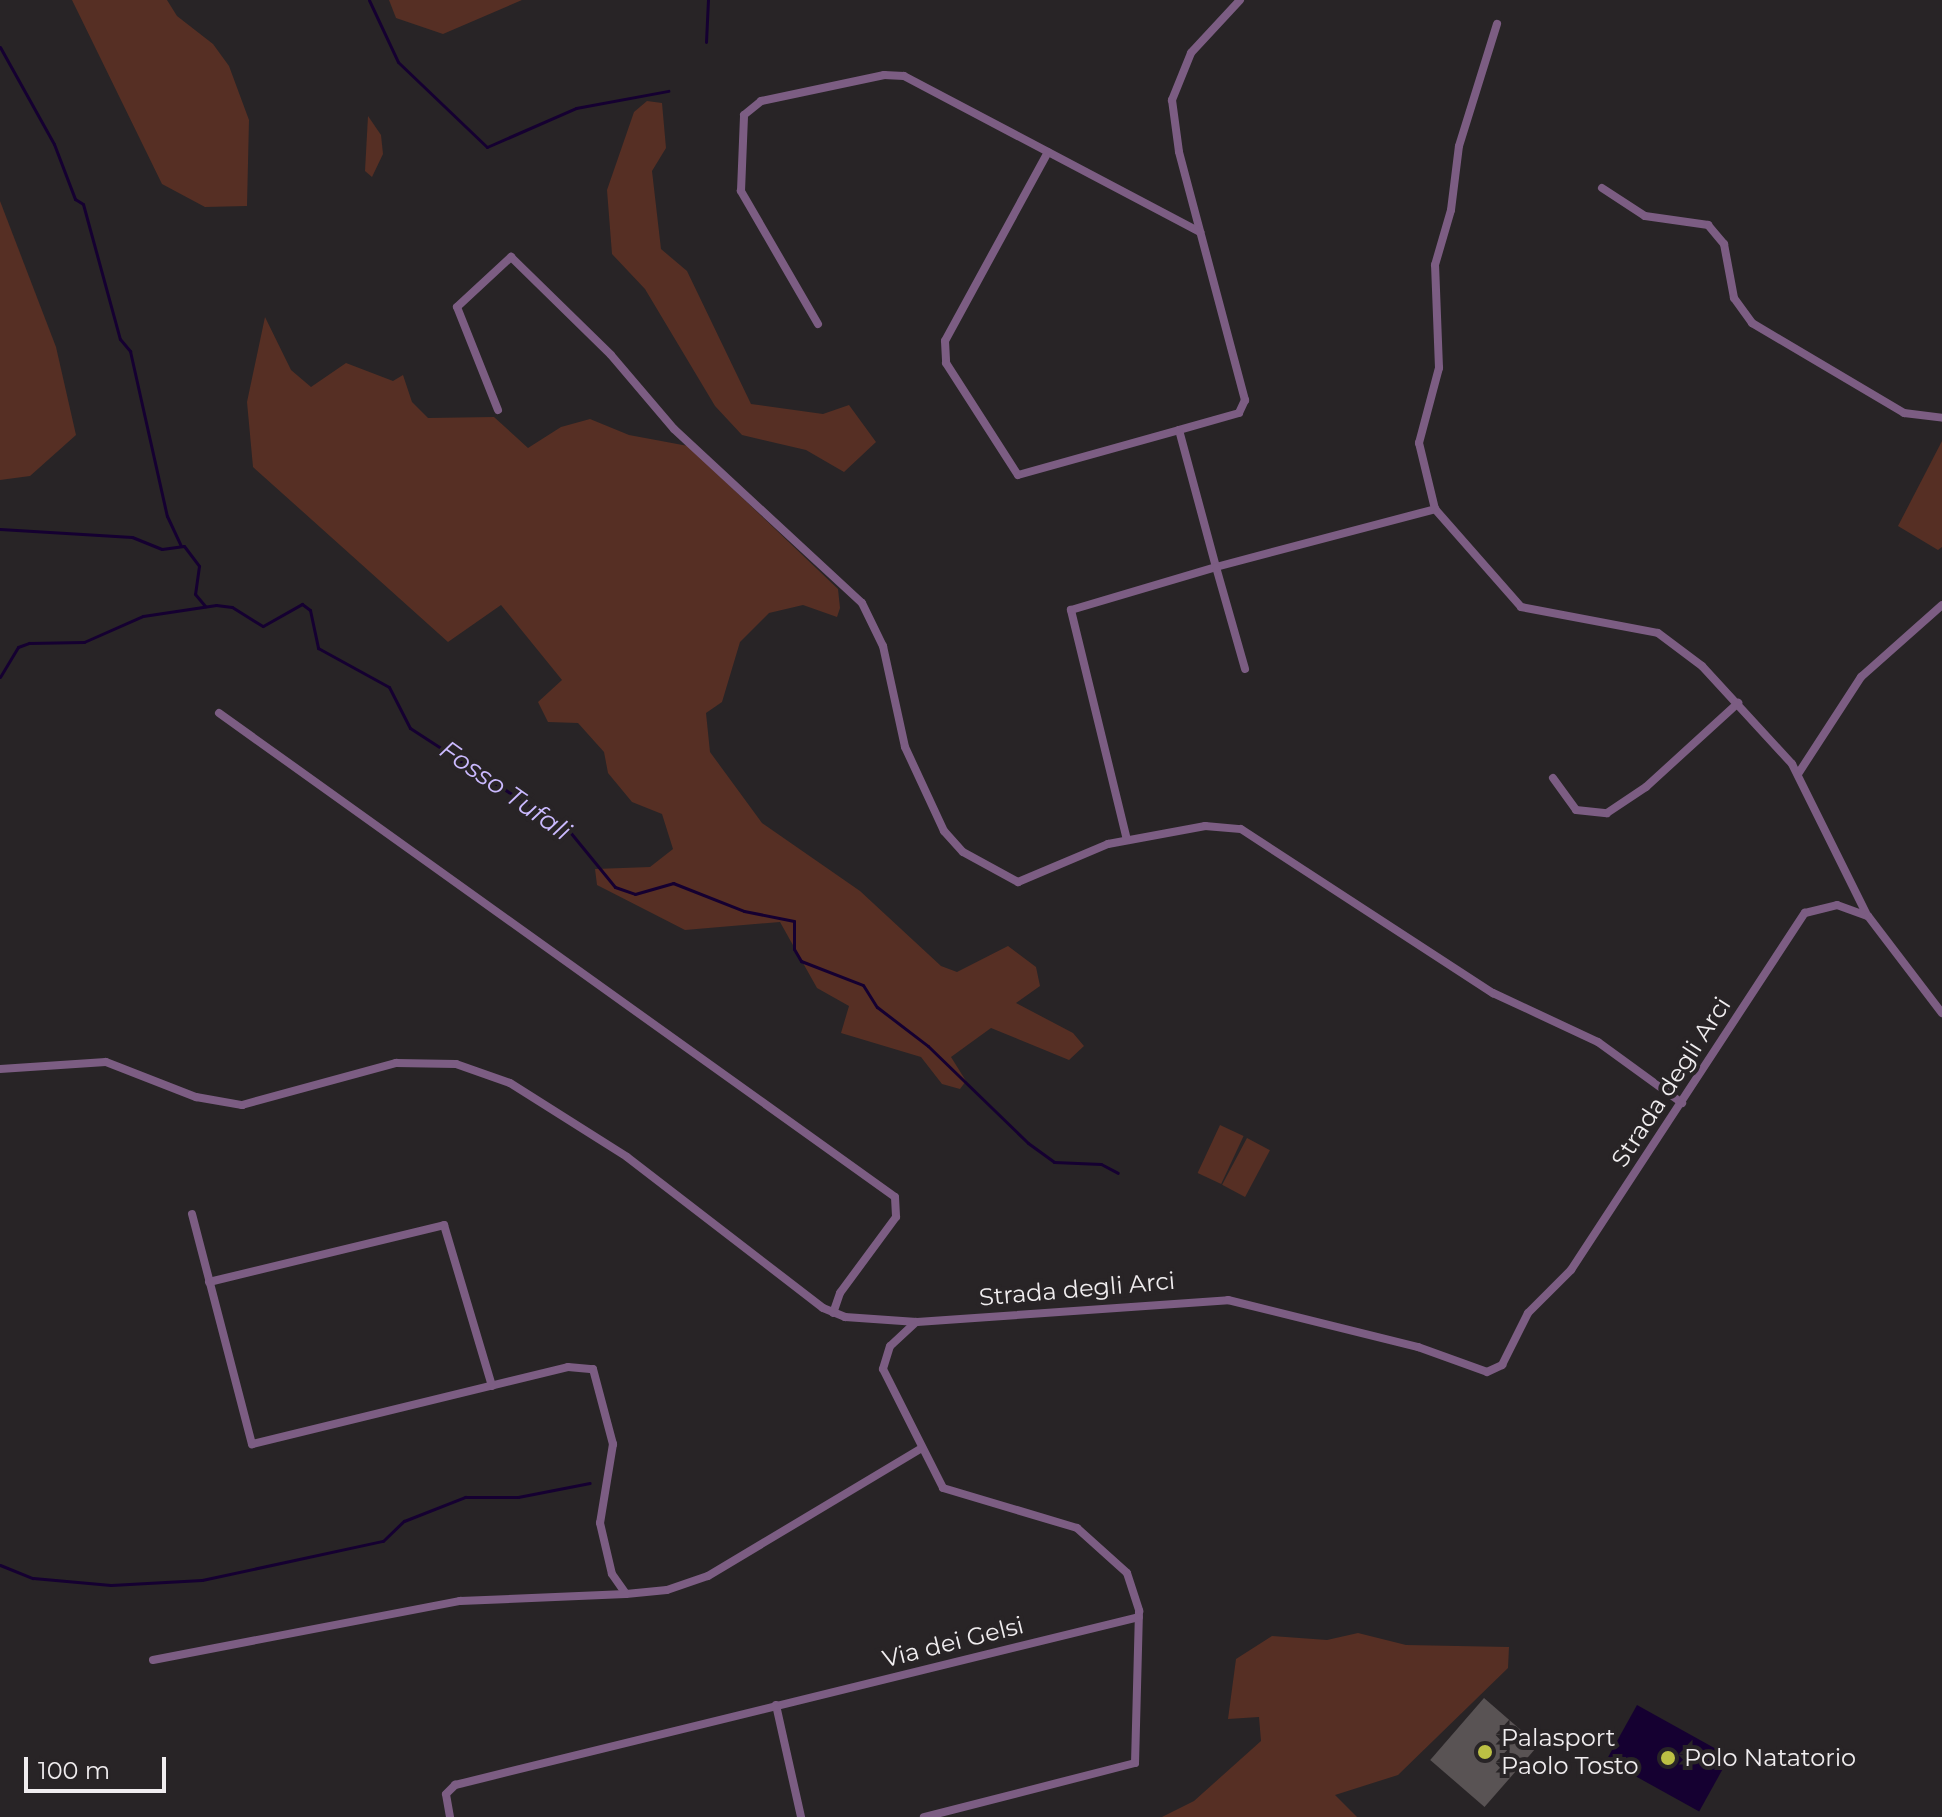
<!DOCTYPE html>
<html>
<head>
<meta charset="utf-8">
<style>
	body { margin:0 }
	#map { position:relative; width:1942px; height:1817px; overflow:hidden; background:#282426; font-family:Montserrat,sans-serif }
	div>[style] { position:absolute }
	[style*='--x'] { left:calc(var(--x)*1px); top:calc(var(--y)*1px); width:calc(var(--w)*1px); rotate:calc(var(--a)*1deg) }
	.green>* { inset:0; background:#562f24; transform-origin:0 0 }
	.water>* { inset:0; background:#150031; transform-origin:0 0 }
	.stream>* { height:3px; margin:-1.5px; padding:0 1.5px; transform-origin:1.5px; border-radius:1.5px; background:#150031 }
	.building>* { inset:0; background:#595354; transform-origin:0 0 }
	.street>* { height:8px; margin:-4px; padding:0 4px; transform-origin:4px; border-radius:4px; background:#7c5d83 }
	.dots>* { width:22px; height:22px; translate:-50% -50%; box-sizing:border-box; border:4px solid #282426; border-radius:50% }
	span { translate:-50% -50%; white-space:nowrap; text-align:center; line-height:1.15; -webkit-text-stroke:8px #282426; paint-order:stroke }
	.street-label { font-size:24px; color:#f0edef }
	.poi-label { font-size:24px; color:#f0edef }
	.left { translate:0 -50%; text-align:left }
	.water-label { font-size:26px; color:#cbbaff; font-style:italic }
	.scale { position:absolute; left:24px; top:1757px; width:142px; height:36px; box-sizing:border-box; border:4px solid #f0edef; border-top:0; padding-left:10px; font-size:24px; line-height:28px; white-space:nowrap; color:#f0edef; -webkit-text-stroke:6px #282426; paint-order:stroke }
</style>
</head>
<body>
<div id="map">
	<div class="green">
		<i style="clip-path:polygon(72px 0,167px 0,177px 16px,213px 44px,229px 66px,249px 120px,247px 206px,205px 207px,162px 184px)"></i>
		<i style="clip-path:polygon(389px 0,522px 0,443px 34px,396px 18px)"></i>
		<i style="clip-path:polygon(647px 101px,662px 103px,666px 148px,652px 171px,661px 249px,687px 271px,751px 404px,823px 414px,849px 405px,876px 442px,844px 472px,806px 450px,742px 435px,715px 406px,645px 289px,612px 254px,607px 190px,634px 112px)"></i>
		<i style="clip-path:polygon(368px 116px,381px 135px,383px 154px,372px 177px,365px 171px)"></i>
		<i style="clip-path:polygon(0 201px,56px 347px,76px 435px,30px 476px,0 480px)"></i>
		<i style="clip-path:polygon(265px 317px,291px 370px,311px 387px,346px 363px,393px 381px,403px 375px,412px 402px,428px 418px,494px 417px,528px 448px,561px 427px,590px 419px,629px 435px,688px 446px,838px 589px,840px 608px,837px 617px,803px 605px,769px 613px,740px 642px,722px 702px,706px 713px,710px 752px,762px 823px,860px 891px,941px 966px,957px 972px,1008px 946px,1036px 967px,1040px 986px,1016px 1003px,1073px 1033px,1084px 1046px,1069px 1060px,991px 1028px,951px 1057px,966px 1081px,960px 1089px,942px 1084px,921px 1057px,841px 1033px,849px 1006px,817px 988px,780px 922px,685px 930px,597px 885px,595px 869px,650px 867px,673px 849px,662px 814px,632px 802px,608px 773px,604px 752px,578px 723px,548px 722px,538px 702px,562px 680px,501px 605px,448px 642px,253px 467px,247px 402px)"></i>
		<i style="clip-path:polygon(1942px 441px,1942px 547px,1938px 550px,1898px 526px)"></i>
		<i style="left:1220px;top:1125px;width:26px;height:53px;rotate:25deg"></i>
		<i style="left:1247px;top:1138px;width:26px;height:53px;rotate:28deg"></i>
		<i style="clip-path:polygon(1358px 1633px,1406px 1645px,1509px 1647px,1508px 1668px,1398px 1775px,1335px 1795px,1357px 1817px,1162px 1817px,1194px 1801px,1261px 1741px,1259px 1717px,1228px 1719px,1236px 1659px,1272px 1636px,1327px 1640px)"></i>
	</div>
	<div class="water">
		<i style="left:1637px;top:1705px;width:106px;height:63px;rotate:29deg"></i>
	</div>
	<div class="stream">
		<i style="--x:369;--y:0;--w:68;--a:64.9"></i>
		<i style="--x:398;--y:62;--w:123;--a:43.7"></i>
		<i style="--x:487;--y:147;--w:97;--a:-23.7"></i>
		<i style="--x:576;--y:108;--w:94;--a:-10.5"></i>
		<i style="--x:706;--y:42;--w:42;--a:-87.3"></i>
		<i style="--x:0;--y:47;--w:111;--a:60.9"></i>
		<i style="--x:54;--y:144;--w:59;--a:69.1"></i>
		<i style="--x:75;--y:199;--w:9;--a:32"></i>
		<i style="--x:83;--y:204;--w:140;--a:74.7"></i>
		<i style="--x:120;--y:339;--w:16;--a:50"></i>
		<i style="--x:130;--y:351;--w:169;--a:77.4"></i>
		<i style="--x:167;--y:516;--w:33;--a:65"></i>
		<i style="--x:0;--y:529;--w:132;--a:3.5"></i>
		<i style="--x:132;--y:537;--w:32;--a:22"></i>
		<i style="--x:162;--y:549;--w:22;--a:-8"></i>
		<i style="--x:184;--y:546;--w:25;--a:53"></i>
		<i style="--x:199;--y:566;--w:28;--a:98"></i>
		<i style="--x:195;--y:594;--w:16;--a:50"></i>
		<i style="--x:0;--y:677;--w:35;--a:-59"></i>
		<i style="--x:18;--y:647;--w:12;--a:-20"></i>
		<i style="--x:29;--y:643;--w:55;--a:-1"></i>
		<i style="--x:84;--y:642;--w:64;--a:-23.8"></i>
		<i style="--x:143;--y:616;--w:74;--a:-8.6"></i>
		<i style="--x:216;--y:605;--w:16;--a:7"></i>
		<i style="--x:232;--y:607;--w:36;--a:32"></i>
		<i style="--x:263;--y:626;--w:45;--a:-29.4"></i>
		<i style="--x:302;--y:604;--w:10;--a:37"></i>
		<i style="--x:310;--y:610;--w:39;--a:78"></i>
		<i style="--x:318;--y:648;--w:81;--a:28.8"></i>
		<i style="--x:389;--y:687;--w:46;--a:62.9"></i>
		<i style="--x:410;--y:728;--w:191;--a:33"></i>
		<i style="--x:570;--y:832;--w:71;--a:50.7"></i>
		<i style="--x:615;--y:887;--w:21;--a:19"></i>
		<i style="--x:635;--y:894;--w:40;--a:-16"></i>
		<i style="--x:673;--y:883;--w:76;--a:21.5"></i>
		<i style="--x:744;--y:911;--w:51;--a:11.3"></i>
		<i style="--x:794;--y:921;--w:28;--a:90"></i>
		<i style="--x:794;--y:949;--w:14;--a:60"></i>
		<i style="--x:801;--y:961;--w:66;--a:21.2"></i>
		<i style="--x:863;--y:985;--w:26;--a:58"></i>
		<i style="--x:877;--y:1007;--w:64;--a:37.4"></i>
		<i style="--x:928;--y:1046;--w:139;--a:44.1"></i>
		<i style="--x:1028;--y:1143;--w:32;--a:36"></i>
		<i style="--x:1054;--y:1162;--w:47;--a:2.4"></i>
		<i style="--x:1101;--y:1164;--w:19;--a:28"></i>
		<i style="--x:0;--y:1565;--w:35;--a:22"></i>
		<i style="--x:33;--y:1578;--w:78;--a:5.1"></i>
		<i style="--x:111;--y:1585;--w:91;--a:-3.1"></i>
		<i style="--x:202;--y:1580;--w:185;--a:-12.2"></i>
		<i style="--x:383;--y:1541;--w:29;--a:-44"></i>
		<i style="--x:404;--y:1521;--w:66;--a:-21.5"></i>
		<i style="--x:465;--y:1497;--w:53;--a:0"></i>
		<i style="--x:518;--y:1497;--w:73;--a:-11"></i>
	</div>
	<div class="building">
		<i style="left:1484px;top:1698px;width:72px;height:82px;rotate:41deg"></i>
	</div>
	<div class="street">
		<i style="--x:1240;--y:0;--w:72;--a:132.8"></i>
		<i style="--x:1191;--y:53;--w:51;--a:112"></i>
		<i style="--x:1172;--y:100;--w:52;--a:82.3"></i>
		<i style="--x:1179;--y:152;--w:257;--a:75.1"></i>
		<i style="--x:1245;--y:400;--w:14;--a:115"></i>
		<i style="--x:1239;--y:413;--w:62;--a:164.2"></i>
		<i style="--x:1179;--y:430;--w:142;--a:74.9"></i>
		<i style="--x:1216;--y:567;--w:227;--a:-14.8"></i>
		<i style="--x:1435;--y:509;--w:130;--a:48.7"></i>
		<i style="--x:1521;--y:607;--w:139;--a:10.7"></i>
		<i style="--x:1658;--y:633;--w:55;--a:36.9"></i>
		<i style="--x:1702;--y:666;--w:133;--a:47.4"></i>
		<i style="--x:1792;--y:764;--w:169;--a:63.6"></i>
		<i style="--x:1048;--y:152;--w:215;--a:118.6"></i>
		<i style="--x:945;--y:341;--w:22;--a:87"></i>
		<i style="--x:946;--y:363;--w:133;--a:57.3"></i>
		<i style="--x:1018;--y:475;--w:167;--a:-15.6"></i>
		<i style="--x:1602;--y:188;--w:51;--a:33.1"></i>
		<i style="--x:1645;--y:216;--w:64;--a:8.1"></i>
		<i style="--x:1708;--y:225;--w:25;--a:50"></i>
		<i style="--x:1724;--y:244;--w:55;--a:79.5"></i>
		<i style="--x:1734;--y:298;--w:31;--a:54"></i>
		<i style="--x:1752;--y:323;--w:177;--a:30.6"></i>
		<i style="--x:1904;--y:413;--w:38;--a:7"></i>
		<i style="--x:818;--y:324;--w:154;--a:-120.1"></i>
		<i style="--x:741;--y:191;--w:76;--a:-87.7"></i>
		<i style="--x:744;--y:115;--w:22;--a:-39"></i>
		<i style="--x:761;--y:101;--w:126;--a:-11.9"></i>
		<i style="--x:884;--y:75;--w:20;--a:3"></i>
		<i style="--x:904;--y:76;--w:335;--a:27.8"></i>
		<i style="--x:498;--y:410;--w:111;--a:-111.7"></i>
		<i style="--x:457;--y:307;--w:74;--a:-42.8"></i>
		<i style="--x:511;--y:257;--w:140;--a:44.4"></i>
		<i style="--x:611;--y:355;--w:97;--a:49.6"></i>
		<i style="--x:674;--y:429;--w:256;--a:42.8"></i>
		<i style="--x:862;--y:603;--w:48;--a:64"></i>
		<i style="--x:883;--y:646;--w:103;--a:77.7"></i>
		<i style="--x:905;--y:747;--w:93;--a:65.1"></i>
		<i style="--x:944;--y:831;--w:28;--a:48"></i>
		<i style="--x:963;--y:852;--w:63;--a:28.6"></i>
		<i style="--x:1018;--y:882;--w:98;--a:-22.9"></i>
		<i style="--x:1108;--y:844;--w:99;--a:-10.5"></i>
		<i style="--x:1205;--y:826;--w:36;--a:5"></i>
		<i style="--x:1241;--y:829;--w:301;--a:33.1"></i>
		<i style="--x:1493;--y:993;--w:116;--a:25"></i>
		<i style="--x:1598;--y:1042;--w:104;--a:36"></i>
		<i style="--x:1435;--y:509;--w:68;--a:-103.6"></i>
		<i style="--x:1419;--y:443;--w:78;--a:-75.1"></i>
		<i style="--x:1439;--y:368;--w:103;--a:-92.2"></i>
		<i style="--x:1435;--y:265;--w:57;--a:-73.8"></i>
		<i style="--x:1451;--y:210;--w:64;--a:-82.9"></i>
		<i style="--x:1459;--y:146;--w:128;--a:-72.7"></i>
		<i style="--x:219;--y:713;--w:831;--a:35.6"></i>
		<i style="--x:895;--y:1197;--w:20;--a:87"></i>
		<i style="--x:896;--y:1217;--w:94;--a:126.4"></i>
		<i style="--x:840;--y:1293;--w:21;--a:109"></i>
		<i style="--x:1798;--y:774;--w:116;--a:-57"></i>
		<i style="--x:1861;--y:677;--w:108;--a:-41.6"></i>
		<i style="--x:1553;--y:778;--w:39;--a:54"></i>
		<i style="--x:1576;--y:810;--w:31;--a:6"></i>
		<i style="--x:1607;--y:813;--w:47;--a:-33.7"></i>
		<i style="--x:1646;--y:787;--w:125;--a:-42.4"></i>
		<i style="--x:1127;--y:840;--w:237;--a:-103.7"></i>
		<i style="--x:1071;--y:610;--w:151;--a:-16.5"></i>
		<i style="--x:1216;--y:567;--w:106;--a:74.1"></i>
		<i style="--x:0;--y:1069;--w:106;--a:-3.8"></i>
		<i style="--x:106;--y:1062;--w:97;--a:21.3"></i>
		<i style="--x:196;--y:1097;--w:47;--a:9.9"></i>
		<i style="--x:242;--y:1105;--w:160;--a:-15.3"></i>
		<i style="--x:396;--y:1063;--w:60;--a:1"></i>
		<i style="--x:456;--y:1064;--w:57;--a:19.4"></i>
		<i style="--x:510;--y:1083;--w:138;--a:32.3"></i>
		<i style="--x:627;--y:1157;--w:247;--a:37.6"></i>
		<i style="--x:823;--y:1308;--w:24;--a:22"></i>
		<i style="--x:845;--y:1317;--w:72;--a:4"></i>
		<i style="--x:917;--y:1322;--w:312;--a:-4"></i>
		<i style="--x:1228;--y:1300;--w:196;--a:13.9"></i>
		<i style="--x:1418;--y:1347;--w:73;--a:19.9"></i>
		<i style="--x:1487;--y:1372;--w:17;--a:-25"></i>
		<i style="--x:1502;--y:1365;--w:58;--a:-63.4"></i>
		<i style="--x:1528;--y:1313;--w:61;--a:-45"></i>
		<i style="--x:1571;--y:1270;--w:427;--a:-56.8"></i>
		<i style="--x:1805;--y:913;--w:33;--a:-14"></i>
		<i style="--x:1837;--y:905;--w:33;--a:20"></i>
		<i style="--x:1868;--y:916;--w:122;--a:52.7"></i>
		<i style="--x:192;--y:1214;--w:238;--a:75.4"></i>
		<i style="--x:252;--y:1444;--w:325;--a:-13.7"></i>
		<i style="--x:568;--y:1367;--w:25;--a:5"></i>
		<i style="--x:593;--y:1369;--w:78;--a:75.1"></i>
		<i style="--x:613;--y:1444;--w:80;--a:99.3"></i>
		<i style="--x:600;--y:1523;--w:52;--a:76.8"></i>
		<i style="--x:612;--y:1574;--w:24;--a:55"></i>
		<i style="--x:626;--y:1594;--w:41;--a:-5.6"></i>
		<i style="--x:667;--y:1590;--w:43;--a:-18.9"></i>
		<i style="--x:708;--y:1576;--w:249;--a:-30.9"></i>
		<i style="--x:209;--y:1282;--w:242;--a:-13.6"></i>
		<i style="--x:444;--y:1225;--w:168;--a:73.4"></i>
		<i style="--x:916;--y:1322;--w:35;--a:137"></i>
		<i style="--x:890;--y:1346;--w:24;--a:107"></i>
		<i style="--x:883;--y:1369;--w:133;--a:63.2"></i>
		<i style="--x:943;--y:1488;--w:140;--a:16.6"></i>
		<i style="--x:1077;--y:1528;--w:67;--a:42"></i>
		<i style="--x:1127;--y:1573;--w:40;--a:72"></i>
		<i style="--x:1139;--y:1611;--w:152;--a:91.5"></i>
		<i style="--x:1135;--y:1763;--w:218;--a:165.6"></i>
		<i style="--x:153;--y:1660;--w:313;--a:-10.9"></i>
		<i style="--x:460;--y:1601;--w:166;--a:-2.4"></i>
		<i style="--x:776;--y:1705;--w:115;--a:77.4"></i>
		<i style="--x:450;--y:1817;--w:23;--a:-100"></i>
		<i style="--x:446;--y:1794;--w:13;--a:-45"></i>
		<i style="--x:455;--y:1785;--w:704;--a:-13.8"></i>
	</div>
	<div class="dots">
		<i style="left:1485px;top:1752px;background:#bcc044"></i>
		<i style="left:1668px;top:1758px;background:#bcc044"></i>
	</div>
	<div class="street-label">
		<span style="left:1671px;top:1082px;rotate:-57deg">Strada degli Arci</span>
		<span style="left:1077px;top:1289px;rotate:-5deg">Strada degli Arci</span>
		<span style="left:953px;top:1642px;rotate:-14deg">Via dei Gelsi</span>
	</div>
	<div class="poi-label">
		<span class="left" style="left:1501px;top:1752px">Palasport<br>Paolo Tosto</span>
		<span class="left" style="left:1684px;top:1758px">Polo Natatorio</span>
	</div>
	<div class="water-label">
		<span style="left:505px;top:791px;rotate:35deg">Fosso Tufali</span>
	</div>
	<div class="scale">100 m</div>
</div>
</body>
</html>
